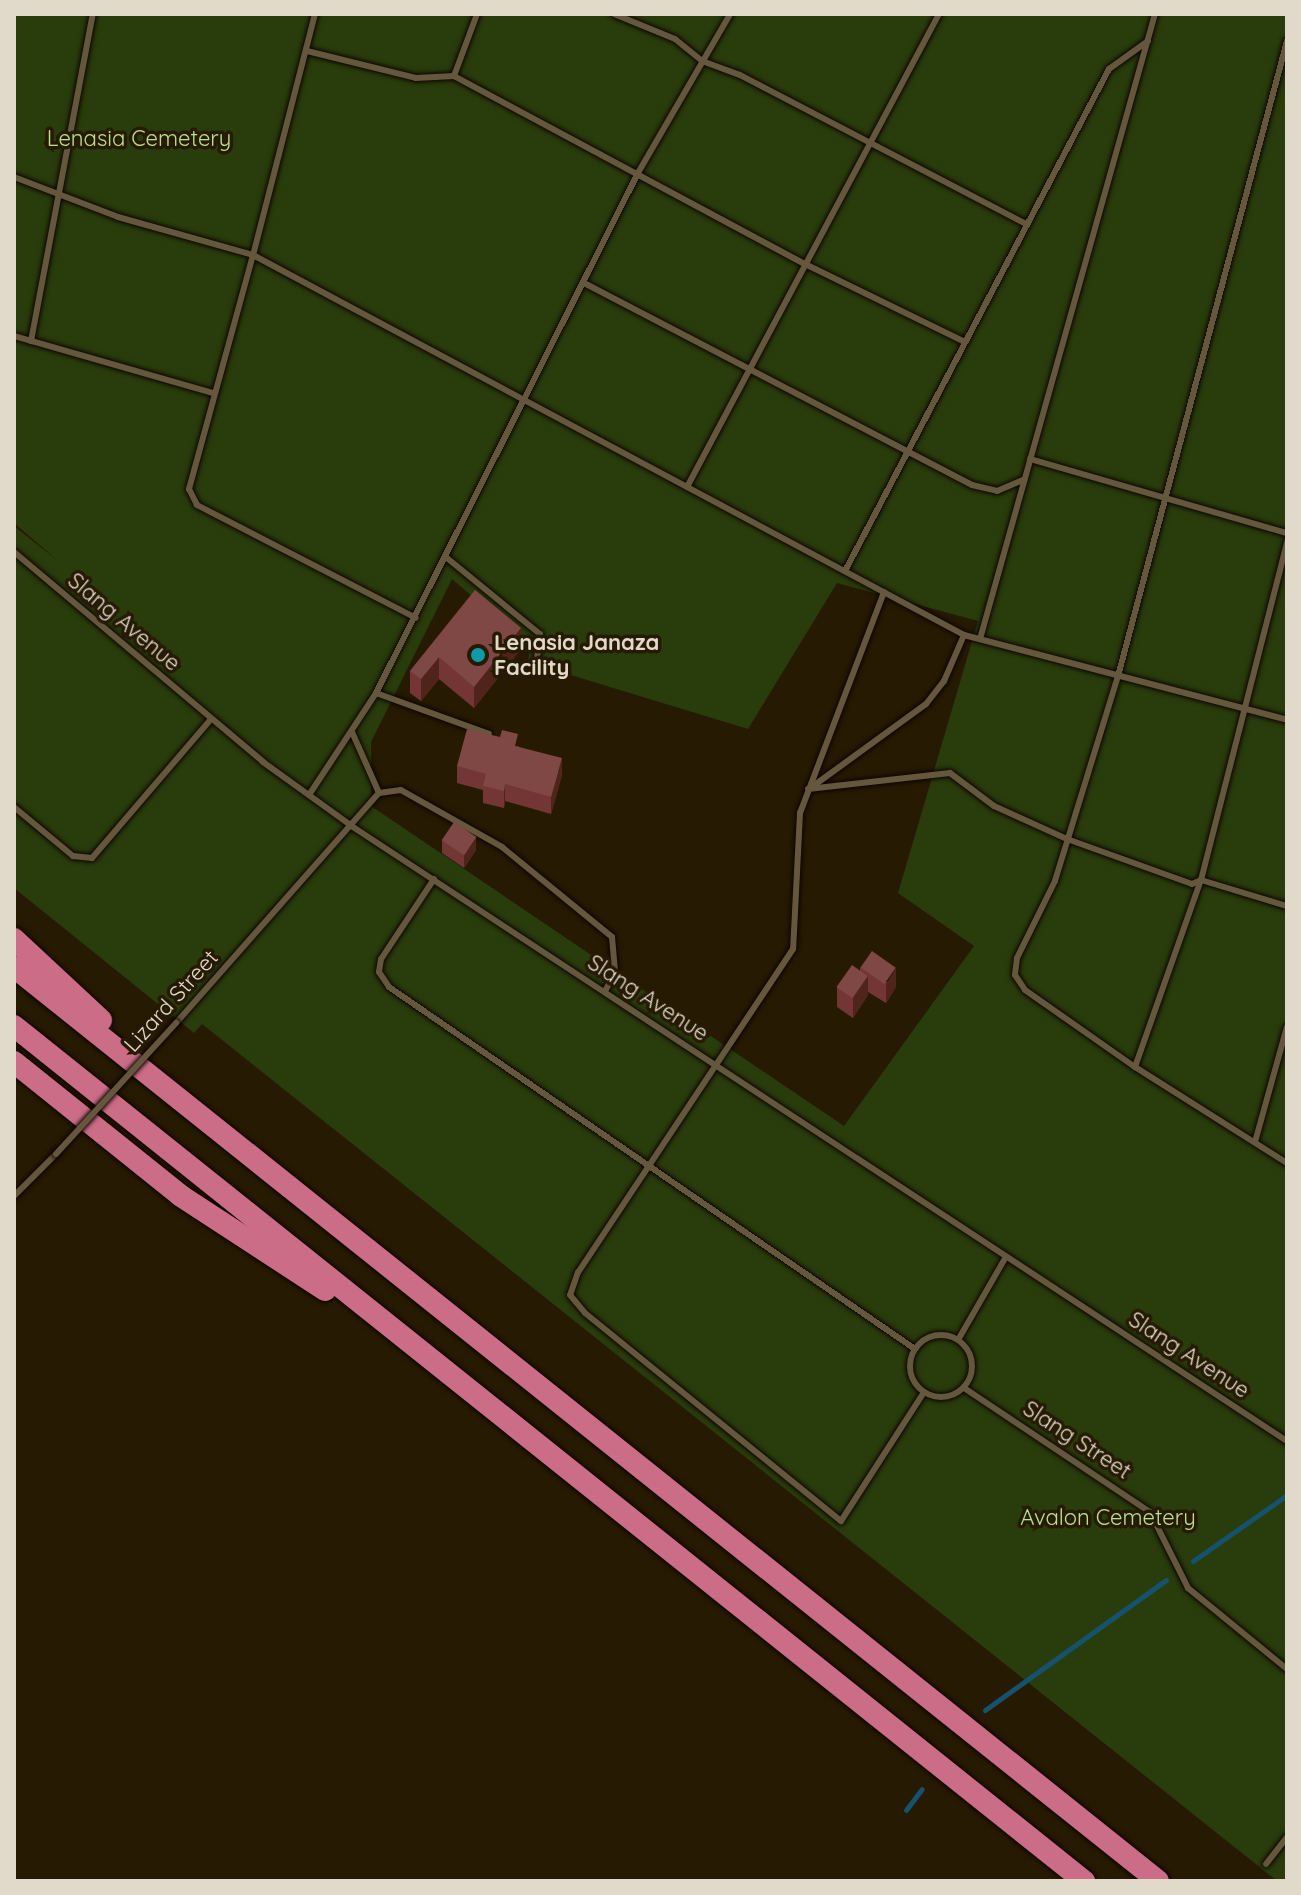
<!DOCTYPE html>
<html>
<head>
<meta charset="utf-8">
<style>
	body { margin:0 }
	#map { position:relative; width:1301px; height:1895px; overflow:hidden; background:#261a02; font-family:Quicksand,sans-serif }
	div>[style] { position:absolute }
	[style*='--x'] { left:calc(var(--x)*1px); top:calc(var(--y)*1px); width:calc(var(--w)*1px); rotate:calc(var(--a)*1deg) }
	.green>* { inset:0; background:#293c0c }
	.stream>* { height:5px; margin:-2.5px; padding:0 2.5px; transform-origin:2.5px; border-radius:2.5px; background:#15526d }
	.roads { filter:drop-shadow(0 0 2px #0e0500) drop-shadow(0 0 2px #0e0500) }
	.service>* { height:6px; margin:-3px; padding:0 3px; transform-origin:3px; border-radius:3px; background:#65573d }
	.service>.ring { margin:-3px; padding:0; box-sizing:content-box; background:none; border:6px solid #65573d; border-radius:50% }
	.motorway>* { height:22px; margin:-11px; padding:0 11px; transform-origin:11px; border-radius:11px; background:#cc6d88 }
	.bridges { filter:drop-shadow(0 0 2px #0e0500) drop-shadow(0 0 2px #0e0500) }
	.service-bridge>* { height:6px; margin:-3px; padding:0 3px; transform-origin:3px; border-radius:3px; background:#65573d }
	.wall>* { inset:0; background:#733635 }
	.shaded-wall>* { inset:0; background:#4f241a }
	.building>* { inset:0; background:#7f4845; transform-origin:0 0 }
	.dots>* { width:22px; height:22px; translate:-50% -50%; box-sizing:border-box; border:4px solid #261a02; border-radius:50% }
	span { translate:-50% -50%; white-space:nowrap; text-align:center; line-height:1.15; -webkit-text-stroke:7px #261a02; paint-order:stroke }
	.park-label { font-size:22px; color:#b8e188 }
	.street-label { font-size:22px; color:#e1d9ca }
	.poi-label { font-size:22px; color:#e1d9ca; font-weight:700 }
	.left { translate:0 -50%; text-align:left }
	.frame { position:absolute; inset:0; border:16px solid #e1d9ca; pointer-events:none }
</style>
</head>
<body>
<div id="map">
	<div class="green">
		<i style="clip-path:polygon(evenodd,14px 14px,1287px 14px,1287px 1881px,1277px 1881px,202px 1024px,194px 1033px,14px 888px,14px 526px,57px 560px,14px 523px,14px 14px,452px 579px,530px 646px,528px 662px,748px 729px,837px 583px,978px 621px,898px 893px,974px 946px,844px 1126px,371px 806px,371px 742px,452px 579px)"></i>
	</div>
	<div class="stream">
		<i style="--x:1193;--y:1561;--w:115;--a:-35.1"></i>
		<i style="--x:985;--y:1710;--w:223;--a:-35.7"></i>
		<i style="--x:906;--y:1810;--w:26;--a:-53"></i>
	</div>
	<div class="roads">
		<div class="service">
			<i style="--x:315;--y:14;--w:249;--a:104.4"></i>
			<i style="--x:253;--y:255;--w:806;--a:28.12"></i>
			<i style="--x:964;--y:635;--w:334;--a:14.7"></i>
			<i style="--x:614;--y:14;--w:66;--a:22.3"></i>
			<i style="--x:675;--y:39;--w:35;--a:39"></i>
			<i style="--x:702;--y:61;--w:40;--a:20.2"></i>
			<i style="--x:740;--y:75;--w:322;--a:27.5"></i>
			<i style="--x:1287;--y:41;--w:657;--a:104.9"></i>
			<i style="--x:1118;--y:676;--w:214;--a:107.1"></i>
			<i style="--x:1055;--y:881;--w:86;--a:116.3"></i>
			<i style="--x:1017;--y:958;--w:17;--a:97"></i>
			<i style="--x:1015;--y:975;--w:18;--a:56"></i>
			<i style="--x:1025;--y:990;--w:134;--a:35"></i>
			<i style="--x:1135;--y:1067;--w:180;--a:32.3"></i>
			<i style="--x:307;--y:51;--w:112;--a:13.9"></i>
			<i style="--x:416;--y:78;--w:38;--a:-3"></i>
			<i style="--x:454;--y:76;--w:398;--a:28.2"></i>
			<i style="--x:805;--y:264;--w:178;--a:26"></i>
			<i style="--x:454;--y:76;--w:66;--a:-69.6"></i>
			<i style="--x:14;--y:177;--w:111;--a:21"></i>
			<i style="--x:118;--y:217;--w:140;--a:15.7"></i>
			<i style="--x:253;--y:255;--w:243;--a:105.3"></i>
			<i style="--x:189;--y:489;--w:18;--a:63"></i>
			<i style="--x:197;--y:505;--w:246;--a:27.3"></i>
			<i style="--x:584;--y:283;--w:437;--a:27.5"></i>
			<i style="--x:972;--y:485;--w:26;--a:13"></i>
			<i style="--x:997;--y:491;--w:30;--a:-23"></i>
			<i style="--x:14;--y:336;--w:207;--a:16"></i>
			<i style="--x:31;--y:341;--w:333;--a:-79.3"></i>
			<i style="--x:1030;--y:459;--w:267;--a:16.1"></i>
			<i style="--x:687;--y:487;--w:536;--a:-61.95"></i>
			<i style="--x:14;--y:552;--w:326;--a:40.1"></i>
			<i style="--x:263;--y:762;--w:111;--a:35.8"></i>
			<i style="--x:353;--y:827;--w:1118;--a:33.32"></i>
			<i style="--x:447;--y:558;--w:120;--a:39.3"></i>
			<i style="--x:540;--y:634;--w:26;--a:97"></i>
			<i style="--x:845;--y:571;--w:567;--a:-62.26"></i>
			<i style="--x:1109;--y:69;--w:48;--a:-35.7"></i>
			<i style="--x:884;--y:592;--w:236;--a:110.8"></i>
			<i style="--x:800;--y:813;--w:136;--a:92.9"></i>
			<i style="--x:793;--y:949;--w:388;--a:123.6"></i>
			<i style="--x:578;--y:1272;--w:24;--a:109"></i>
			<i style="--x:570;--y:1295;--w:23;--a:50"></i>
			<i style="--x:585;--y:1313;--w:330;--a:39.1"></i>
			<i style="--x:841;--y:1521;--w:153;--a:-57.2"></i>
			<i style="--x:980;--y:639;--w:649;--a:-74.36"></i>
			<i style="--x:376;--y:693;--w:120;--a:19.9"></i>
			<i style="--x:352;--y:732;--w:67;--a:66.1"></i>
			<i style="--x:808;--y:789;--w:143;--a:-6.4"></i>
			<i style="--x:950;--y:773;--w:55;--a:36.9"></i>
			<i style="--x:994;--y:806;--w:80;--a:24.3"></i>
			<i style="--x:1067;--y:839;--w:133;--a:19.8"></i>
			<i style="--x:1192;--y:884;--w:10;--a:-24"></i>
			<i style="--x:1201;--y:880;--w:90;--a:16.8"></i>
			<i style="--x:809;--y:789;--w:145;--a:-36"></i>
			<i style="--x:926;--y:704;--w:29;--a:-52"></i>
			<i style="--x:944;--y:681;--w:50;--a:-66.5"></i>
			<i style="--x:309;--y:795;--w:122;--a:-56.7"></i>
			<i style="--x:376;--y:693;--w:582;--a:-63.26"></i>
			<i style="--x:638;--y:173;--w:184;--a:-59.9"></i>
			<i style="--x:14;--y:807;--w:77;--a:39.7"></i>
			<i style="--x:73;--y:856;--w:19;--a:6"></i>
			<i style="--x:92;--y:858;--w:183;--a:-49.4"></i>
			<i style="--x:434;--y:879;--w:96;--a:123.5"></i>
			<i style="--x:381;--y:959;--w:13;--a:99"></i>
			<i style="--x:379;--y:972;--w:18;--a:56"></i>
			<i style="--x:389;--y:987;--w:639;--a:34.54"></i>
			<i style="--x:176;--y:1023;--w:307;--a:-48.6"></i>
			<i style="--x:379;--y:793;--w:22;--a:-8"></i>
			<i style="--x:401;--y:790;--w:116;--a:29.4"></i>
			<i style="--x:502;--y:847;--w:142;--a:39.3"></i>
			<i style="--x:612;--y:937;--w:36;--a:85"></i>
			<i style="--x:615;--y:973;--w:21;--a:119"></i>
			<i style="--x:1135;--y:1067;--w:198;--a:-70.6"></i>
			<i style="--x:1201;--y:880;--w:349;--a:-75.7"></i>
			<i style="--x:1255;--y:1142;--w:119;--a:-74.5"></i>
			<i style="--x:14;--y:1196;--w:59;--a:-45"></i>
			<i class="ring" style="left:910px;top:1335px;width:56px;height:56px"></i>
			<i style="--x:958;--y:1340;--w:96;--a:-60"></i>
			<i style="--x:964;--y:1388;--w:224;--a:33.7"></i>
			<i style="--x:1150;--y:1512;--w:85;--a:63.4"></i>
			<i style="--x:1188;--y:1588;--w:128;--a:39.3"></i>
			<i style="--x:1266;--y:1864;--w:34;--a:-52"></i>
		</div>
		<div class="motorway">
			<i style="--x:14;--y:939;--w:119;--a:43"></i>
			<i style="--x:14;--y:967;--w:1464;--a:38.62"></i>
			<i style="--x:14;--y:1026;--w:1370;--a:38.63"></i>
			<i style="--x:14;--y:1062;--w:214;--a:38.7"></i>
			<i style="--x:181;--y:1196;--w:172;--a:33.1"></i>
		</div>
	</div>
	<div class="bridges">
		<div class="service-bridge">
			<i style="--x:56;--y:1154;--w:178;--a:-47.5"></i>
		</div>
	</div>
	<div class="wall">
		<i style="clip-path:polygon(475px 590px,521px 649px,474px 708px,439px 679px,421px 701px,410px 693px,410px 671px)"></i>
		<i style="clip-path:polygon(518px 746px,562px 775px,551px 814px,505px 801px,504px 808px,483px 803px,483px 790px,457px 783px,457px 766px)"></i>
		<i style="clip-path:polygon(442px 840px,476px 850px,464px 868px,442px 853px)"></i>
		<i style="clip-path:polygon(860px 967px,896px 987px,886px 1003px,868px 992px,868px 995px,853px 1018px,837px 1007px,837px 987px,860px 971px)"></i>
	</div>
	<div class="shaded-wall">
		<i style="clip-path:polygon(521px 628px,521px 649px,474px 708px,474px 687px)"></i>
		<i style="clip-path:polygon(439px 657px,439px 679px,421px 701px,421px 679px)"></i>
		<i style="clip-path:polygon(562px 758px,562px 775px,551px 814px,551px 797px)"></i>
		<i style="clip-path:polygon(505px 784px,505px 801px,504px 808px,504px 791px)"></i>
		<i style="clip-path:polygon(476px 837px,476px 850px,464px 868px,464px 855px)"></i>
		<i style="clip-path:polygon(896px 968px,896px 987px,886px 1003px,886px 984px)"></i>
		<i style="clip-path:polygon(868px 976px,868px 995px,853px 1018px,853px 998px)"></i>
	</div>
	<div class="building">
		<i style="clip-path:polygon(475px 590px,521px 628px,474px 687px,439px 657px,421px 679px,410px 671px)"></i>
		<i style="clip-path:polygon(467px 729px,500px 737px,502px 730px,518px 734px,515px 746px,562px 758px,551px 797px,505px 784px,504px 791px,483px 786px,486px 774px,457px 766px)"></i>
		<i style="left:454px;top:822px;width:27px;height:22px;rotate:34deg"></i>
		<i style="left:872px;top:951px;width:29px;height:20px;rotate:35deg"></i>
		<i style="left:852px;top:965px;width:19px;height:27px;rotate:35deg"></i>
	</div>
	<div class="dots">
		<i style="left:478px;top:655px;background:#0f9aa8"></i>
	</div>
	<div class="park-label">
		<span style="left:139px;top:139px">Lenasia Cemetery</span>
		<span style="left:1108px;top:1518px">Avalon Cemetery</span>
	</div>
	<div class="street-label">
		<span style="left:124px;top:622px;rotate:40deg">Slang Avenue</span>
		<span style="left:648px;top:998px;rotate:33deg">Slang Avenue</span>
		<span style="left:171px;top:1001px;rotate:-48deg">Lizard Street</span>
		<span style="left:1189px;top:1355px;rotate:33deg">Slang Avenue</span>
		<span style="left:1077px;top:1440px;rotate:33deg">Slang Street</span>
	</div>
	<div class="poi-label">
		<span class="left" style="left:494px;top:655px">Lenasia Janaza<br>Facility</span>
	</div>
	<div class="frame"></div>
</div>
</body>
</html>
